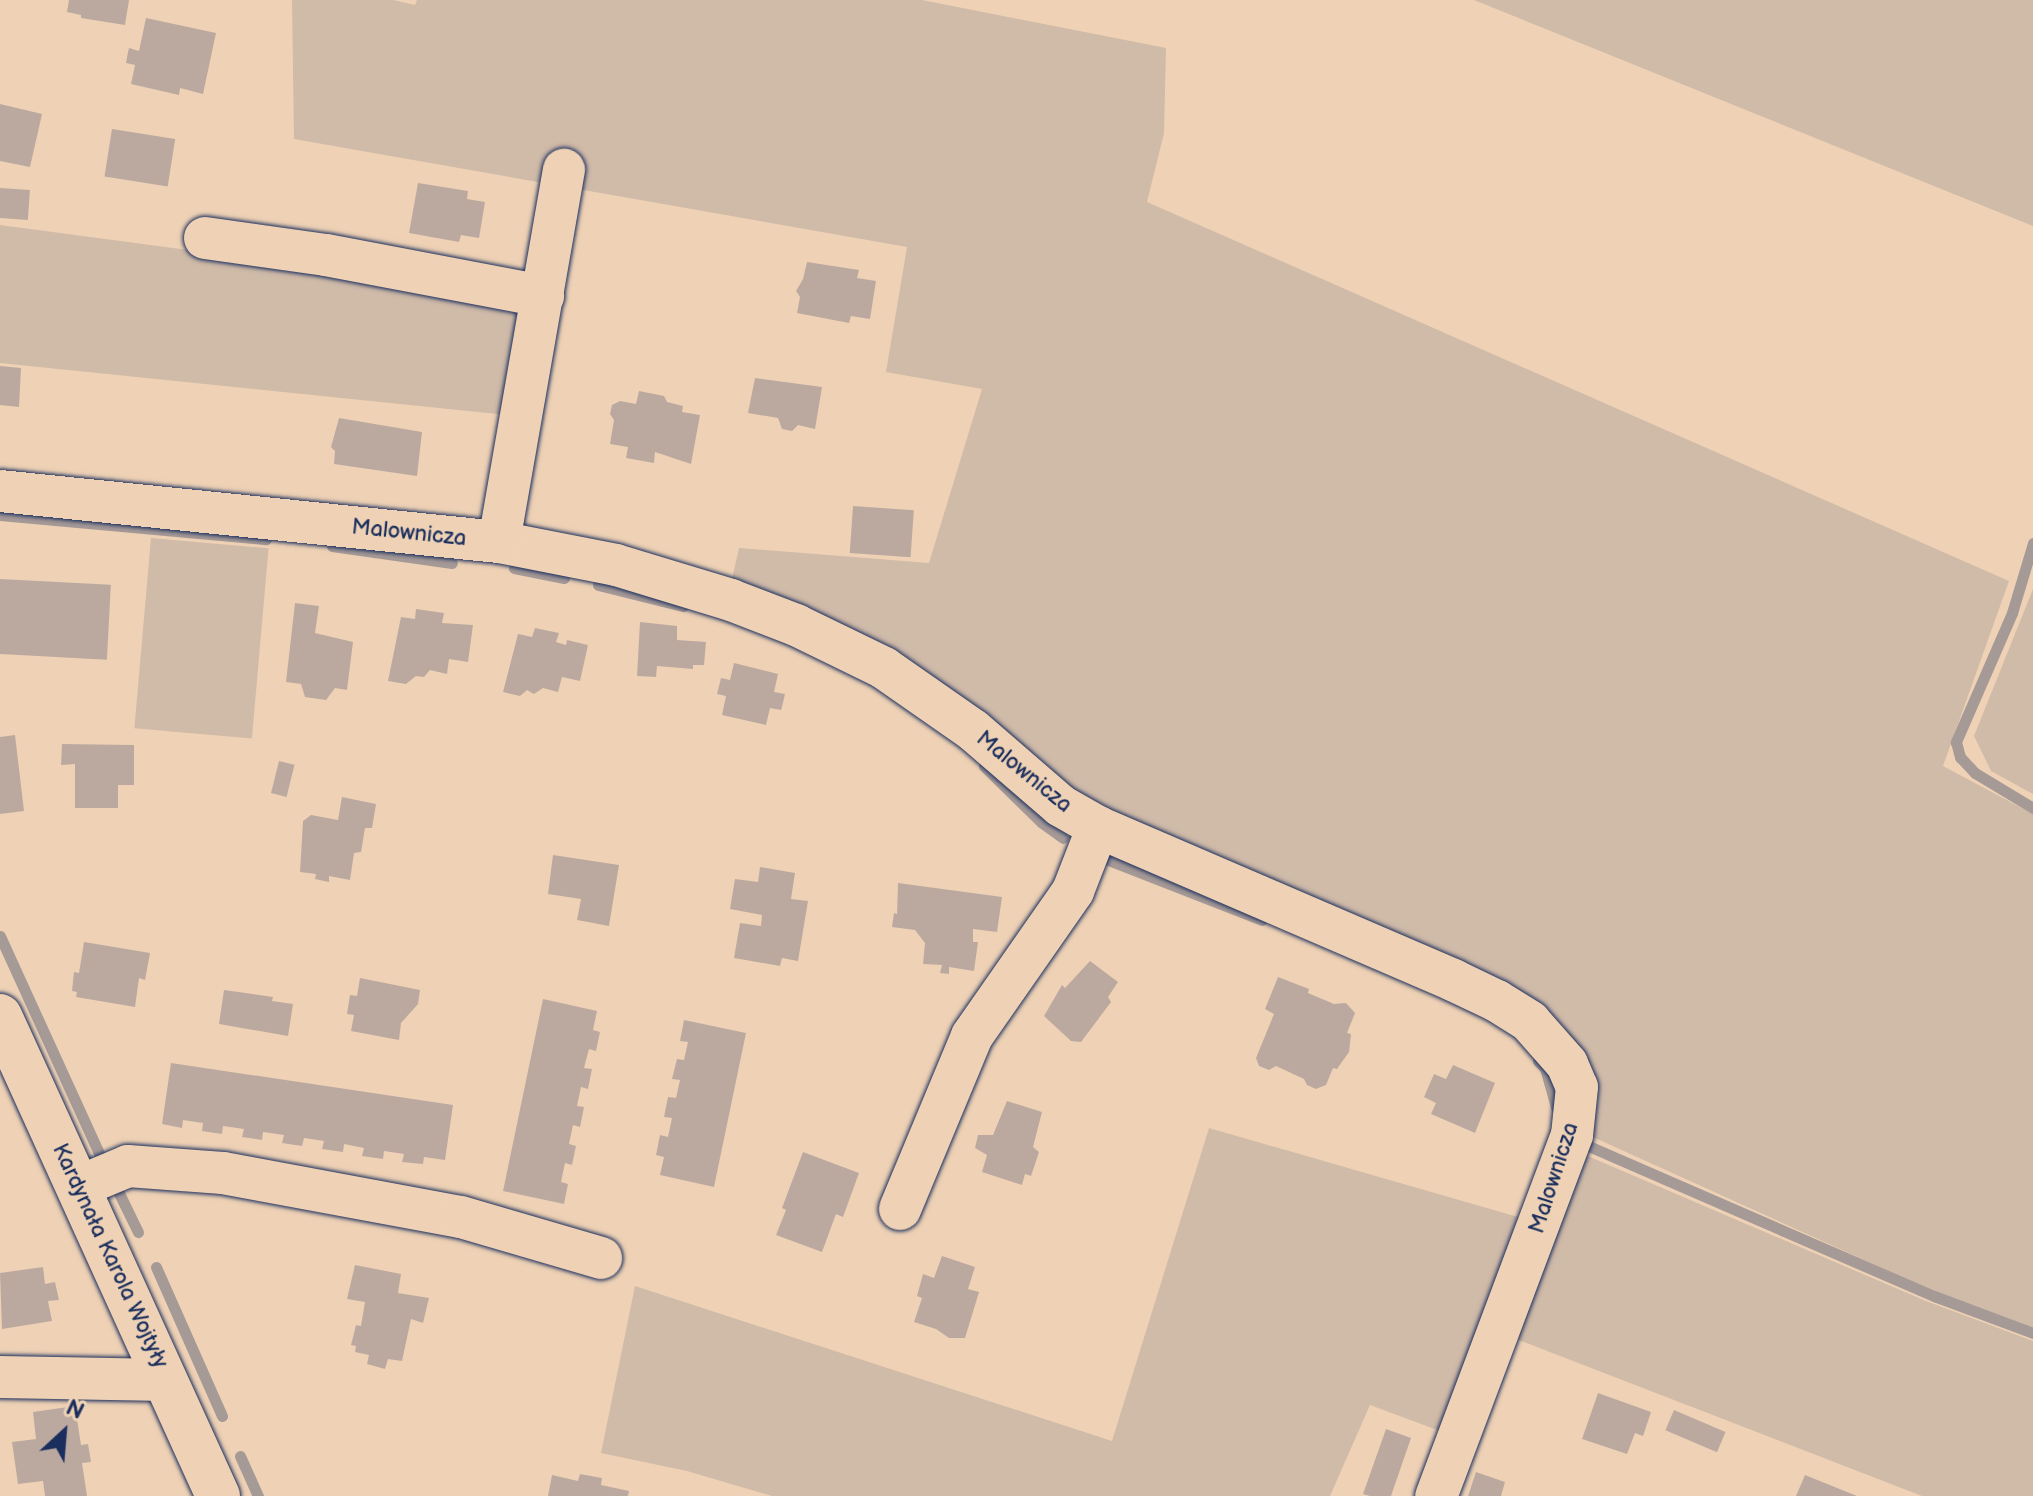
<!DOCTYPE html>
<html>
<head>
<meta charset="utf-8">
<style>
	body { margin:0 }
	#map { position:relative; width:2033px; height:1496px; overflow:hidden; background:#efd2b5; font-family:"Balsamiq Sans",sans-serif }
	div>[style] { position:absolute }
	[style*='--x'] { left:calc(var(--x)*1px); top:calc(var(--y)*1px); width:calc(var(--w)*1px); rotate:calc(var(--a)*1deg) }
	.green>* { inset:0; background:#d0baa8; transform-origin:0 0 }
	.stream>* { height:11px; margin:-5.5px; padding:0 5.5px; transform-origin:5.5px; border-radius:5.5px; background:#a69a97 }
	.building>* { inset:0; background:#bba9a0; transform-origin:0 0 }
	.roads { filter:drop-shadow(0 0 2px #1b2f5e) drop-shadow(0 0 2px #1b2f5e) }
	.street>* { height:42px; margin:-21px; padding:0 21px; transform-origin:21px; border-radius:21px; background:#efd2b5 }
	.secondary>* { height:44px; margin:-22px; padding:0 22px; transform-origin:22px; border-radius:22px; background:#efd2b5 }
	span { translate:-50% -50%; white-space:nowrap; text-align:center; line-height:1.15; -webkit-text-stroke:7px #efd2b5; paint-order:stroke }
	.street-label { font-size:22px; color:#1b2f5e }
	.north { position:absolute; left:24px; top:1392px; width:80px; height:80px; -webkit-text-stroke:6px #efd2b5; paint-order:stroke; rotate:26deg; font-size:22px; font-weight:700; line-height:32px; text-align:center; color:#1b2f5e }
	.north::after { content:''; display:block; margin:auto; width:28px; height:36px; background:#1b2f5e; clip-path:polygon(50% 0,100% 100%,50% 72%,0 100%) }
</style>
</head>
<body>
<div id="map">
	<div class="green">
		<i style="clip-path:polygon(292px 0,393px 0,415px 5px,417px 0,922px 0,1166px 48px,1164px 133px,1147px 202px,2009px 581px,1943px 766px,2033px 814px,2033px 1331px,1988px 1316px,1584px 1133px,1571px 1047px,1114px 824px,730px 588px,739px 548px,929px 563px,982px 389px,886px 372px,907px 247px,294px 139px)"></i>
		<i style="clip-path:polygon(1474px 0,2033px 0,2033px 226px)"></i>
		<i style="clip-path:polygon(0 225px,323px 268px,529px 306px,507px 415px,0 363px)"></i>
		<i style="left:151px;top:538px;width:118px;height:191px;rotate:5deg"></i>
		<i style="clip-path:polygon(2033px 589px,2033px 794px,1991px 771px,1974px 736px)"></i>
		<i style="clip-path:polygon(1209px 1128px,1518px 1217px,1448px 1434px,1370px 1405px,1330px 1496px,772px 1496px,687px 1471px,601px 1453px,635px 1286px,1112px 1441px)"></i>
		<i style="clip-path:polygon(1576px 1151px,1926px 1301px,2033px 1341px,2033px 1496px,1922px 1496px,1511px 1337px)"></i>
	</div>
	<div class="stream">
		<i style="--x:0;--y:515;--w:267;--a:5.2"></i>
		<i style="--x:2033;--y:543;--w:73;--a:106.7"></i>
		<i style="--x:2012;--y:613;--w:141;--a:113.5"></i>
		<i style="--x:1956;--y:742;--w:16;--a:75"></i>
		<i style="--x:1960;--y:757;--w:22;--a:47"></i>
		<i style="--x:1975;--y:773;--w:68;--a:31.1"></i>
		<i style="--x:332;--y:546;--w:121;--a:8.1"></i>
		<i style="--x:514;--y:568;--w:51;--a:11.3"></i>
		<i style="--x:598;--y:585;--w:88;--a:13.9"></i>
		<i style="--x:984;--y:766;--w:80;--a:44.5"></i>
		<i style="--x:1041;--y:822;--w:27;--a:36"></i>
		<i style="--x:1108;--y:860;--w:165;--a:21.3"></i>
		<i style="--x:0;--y:936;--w:241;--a:65.5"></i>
		<i style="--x:1538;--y:1061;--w:10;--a:45"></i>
		<i style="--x:1545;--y:1068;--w:41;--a:74.2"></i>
		<i style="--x:1584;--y:1144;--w:382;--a:23.5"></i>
		<i style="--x:1934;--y:1296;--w:106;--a:20.5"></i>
		<i style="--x:117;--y:1189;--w:48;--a:64"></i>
		<i style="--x:156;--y:1267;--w:163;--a:66.1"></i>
		<i style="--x:240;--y:1456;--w:44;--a:65.8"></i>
	</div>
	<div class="building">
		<i style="clip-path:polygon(69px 0,129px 0,125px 25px,81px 18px,81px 15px,67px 12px)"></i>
		<i style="clip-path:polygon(146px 18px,216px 33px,203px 94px,180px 88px,179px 95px,131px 84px,135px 65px,126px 63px,128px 52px,129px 48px,139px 51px)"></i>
		<i style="clip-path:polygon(0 104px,42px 114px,30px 167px,0 161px)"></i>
		<i style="left:112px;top:129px;width:64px;height:48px;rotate:9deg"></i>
		<i style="clip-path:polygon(418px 183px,468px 191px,467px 199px,485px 202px,479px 238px,461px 235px,459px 242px,409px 233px)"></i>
		<i style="left:0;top:188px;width:30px;height:30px;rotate:4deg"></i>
		<i style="clip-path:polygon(807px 262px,859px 270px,857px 278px,876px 281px,870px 319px,851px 316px,849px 323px,797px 313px,800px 297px,796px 291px,803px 279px)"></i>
		<i style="clip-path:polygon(0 366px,21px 368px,19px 407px,0 405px)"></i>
		<i style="clip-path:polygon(755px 378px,822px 387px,815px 429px,798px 425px,792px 431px,782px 429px,778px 418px,748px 413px)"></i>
		<i style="clip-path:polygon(639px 391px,664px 396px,667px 402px,683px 406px,682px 412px,700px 415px,691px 464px,655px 452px,654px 463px,626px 458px,628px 447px,610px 444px,614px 420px,610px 414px,612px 405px,620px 401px,636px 404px)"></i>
		<i style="clip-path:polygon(339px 418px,422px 432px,417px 476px,334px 464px,335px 451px,331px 447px)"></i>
		<i style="left:853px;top:506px;width:61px;height:47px;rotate:4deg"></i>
		<i style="left:0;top:579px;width:111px;height:75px;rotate:3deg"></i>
		<i style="clip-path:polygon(295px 603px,319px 606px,315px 633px,353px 642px,347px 690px,335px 688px,326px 700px,305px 697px,301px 684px,286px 682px)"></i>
		<i style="clip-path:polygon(416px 609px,444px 613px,442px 623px,473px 625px,468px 662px,449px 659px,447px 674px,430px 670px,424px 677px,416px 676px,406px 684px,388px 681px,401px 617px,415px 619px)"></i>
		<i style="clip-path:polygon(640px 622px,677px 626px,677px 640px,706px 642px,704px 665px,693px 665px,693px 669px,657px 666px,656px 677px,637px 676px)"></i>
		<i style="clip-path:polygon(535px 628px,559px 633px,556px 642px,566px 645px,567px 640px,588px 645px,580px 681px,562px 677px,558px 692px,543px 688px,534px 694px,527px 690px,520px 696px,503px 692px,518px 634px,532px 637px)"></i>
		<i style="clip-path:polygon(734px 663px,778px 674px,774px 692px,785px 694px,782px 707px,781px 710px,770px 708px,766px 725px,722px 715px,726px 696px,717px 694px,721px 678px,730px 680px)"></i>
		<i style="clip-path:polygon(15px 735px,24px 811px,0 814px,0 737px)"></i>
		<i style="clip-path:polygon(62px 744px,134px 745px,134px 785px,118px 785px,118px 808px,75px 808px,75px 764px,61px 765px)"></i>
		<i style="left:279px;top:761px;width:16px;height:33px;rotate:14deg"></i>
		<i style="clip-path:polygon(342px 797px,376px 804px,372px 828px,365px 828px,361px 852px,354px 853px,350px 880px,329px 876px,329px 882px,315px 879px,316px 874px,300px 872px,303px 821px,311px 815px,338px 820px)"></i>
		<i style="clip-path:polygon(553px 855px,619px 865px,609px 926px,577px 920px,581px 899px,548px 894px)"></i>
		<i style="clip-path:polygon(760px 867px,795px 873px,791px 899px,808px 901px,798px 961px,782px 958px,780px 966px,734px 958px,740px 923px,761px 926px,762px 915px,730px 909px,735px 879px,758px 882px)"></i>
		<i style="clip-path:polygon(898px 883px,1002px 897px,997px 932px,973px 929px,973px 942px,978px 942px,974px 971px,949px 967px,949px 974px,940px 973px,942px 965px,923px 964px,925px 943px,915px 930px,892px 927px,894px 913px,897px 914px)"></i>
		<i style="clip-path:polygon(84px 942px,150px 953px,145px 980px,139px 978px,135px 1007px,76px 997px,77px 992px,72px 991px,74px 972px,79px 973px)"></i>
		<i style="clip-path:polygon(1090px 961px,1118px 982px,1108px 997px,1111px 1002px,1081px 1042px,1071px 1041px,1044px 1016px,1062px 985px,1065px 988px)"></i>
		<i style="clip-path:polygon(1278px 977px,1309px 989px,1308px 993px,1334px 1004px,1346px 1003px,1355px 1013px,1347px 1033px,1351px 1034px,1349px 1052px,1337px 1069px,1333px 1068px,1326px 1085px,1316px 1089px,1307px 1085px,1304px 1079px,1276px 1066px,1269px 1070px,1259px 1066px,1256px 1058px,1274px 1014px,1265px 1009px)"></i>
		<i style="clip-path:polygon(360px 978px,420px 990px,418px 1004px,401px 1023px,399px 1040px,351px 1031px,354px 1015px,347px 1014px,350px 995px,357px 996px)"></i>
		<i style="clip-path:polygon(224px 990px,273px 997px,272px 1001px,293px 1004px,288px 1036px,219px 1024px)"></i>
		<i style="clip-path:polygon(543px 999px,597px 1011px,593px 1030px,600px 1032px,596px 1051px,589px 1049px,584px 1068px,592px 1069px,588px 1089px,581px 1087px,577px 1106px,584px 1107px,580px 1127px,573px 1125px,569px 1144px,576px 1146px,572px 1165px,565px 1163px,561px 1182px,568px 1184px,564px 1204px,503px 1191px)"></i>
		<i style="clip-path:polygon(684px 1020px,746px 1033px,714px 1187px,660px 1175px,664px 1157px,656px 1155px,660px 1135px,668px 1137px,672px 1118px,664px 1117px,668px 1097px,676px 1098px,680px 1080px,672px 1079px,677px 1059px,684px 1060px,688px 1042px,680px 1041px)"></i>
		<i style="clip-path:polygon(171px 1063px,453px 1105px,445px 1160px,424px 1157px,423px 1164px,402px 1162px,404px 1154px,384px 1151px,383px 1159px,362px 1156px,364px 1148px,344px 1144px,343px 1152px,322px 1149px,324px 1141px,304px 1138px,302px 1146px,282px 1143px,284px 1135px,263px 1132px,262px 1140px,242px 1137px,244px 1129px,223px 1126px,222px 1134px,202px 1131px,203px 1123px,183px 1120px,182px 1128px,162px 1124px)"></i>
		<i style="clip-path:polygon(1453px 1065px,1495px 1083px,1475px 1133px,1431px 1114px,1436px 1103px,1424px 1097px,1434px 1074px,1446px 1079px)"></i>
		<i style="clip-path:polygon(1007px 1101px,1042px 1112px,1033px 1147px,1039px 1152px,1031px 1176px,1025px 1174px,1022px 1185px,982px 1172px,987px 1155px,975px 1148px,978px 1135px,993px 1135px)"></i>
		<i style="clip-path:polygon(803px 1152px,859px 1173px,843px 1217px,836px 1214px,822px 1252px,776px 1235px,786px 1210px,782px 1208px)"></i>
		<i style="clip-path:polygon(942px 1256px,975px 1267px,968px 1289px,979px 1292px,965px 1338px,949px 1338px,936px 1329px,914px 1322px,922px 1298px,917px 1296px,923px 1274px,934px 1278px)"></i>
		<i style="clip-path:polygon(355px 1265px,401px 1274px,398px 1293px,429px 1298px,423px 1323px,411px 1319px,402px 1361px,388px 1359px,385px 1369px,367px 1364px,369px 1355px,355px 1352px,356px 1346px,351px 1345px,356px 1325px,361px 1326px,365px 1302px,347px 1299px)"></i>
		<i style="clip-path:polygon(43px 1267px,45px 1284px,55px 1282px,59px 1300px,48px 1301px,52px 1321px,2px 1329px,0 1273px)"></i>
		<i style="clip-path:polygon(1598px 1393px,1651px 1412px,1643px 1436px,1635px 1433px,1627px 1454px,1582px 1439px)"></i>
		<i style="clip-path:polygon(75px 1406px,81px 1445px,88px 1444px,91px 1462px,82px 1463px,87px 1496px,45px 1496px,43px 1481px,18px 1484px,12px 1442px,36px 1439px,33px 1412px)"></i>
		<i style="left:1674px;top:1410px;width:56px;height:22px;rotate:23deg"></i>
		<i style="clip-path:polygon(1386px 1429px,1411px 1438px,1391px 1496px,1370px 1496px,1363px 1494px)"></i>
		<i style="clip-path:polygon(1476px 1472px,1505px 1482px,1501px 1496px,1468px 1496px)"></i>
		<i style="clip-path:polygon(580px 1474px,602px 1478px,601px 1485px,629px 1491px,628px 1496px,548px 1496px,552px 1475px,578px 1481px)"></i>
		<i style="clip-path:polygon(1805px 1475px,1857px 1496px,1796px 1496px)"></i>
	</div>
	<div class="roads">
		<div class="street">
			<i style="--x:205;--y:238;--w:122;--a:8"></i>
			<i style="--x:326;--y:255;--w:221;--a:10.7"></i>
			<i style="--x:0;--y:491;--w:502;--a:5.84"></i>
			<i style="--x:499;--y:542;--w:119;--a:11.1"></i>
			<i style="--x:616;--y:565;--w:120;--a:16.9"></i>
			<i style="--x:731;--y:600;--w:70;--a:21"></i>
			<i style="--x:796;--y:625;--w:98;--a:26"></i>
			<i style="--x:884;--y:668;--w:108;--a:34.9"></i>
			<i style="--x:973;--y:730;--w:116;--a:40.8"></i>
			<i style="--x:1061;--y:806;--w:43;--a:29.6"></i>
			<i style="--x:1098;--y:827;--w:387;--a:23.3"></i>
			<i style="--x:1453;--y:980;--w:49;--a:25.5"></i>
			<i style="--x:1497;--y:1001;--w:39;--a:32"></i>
			<i style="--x:1530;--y:1022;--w:56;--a:48.6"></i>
			<i style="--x:1567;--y:1064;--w:25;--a:67"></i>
			<i style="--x:1577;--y:1087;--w:48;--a:95.9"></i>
			<i style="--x:1572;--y:1135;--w:386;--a:110.6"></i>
			<i style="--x:499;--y:542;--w:378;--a:-80.1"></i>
			<i style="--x:78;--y:1187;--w:54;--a:-22.8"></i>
			<i style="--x:128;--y:1166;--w:95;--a:4.2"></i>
			<i style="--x:223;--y:1173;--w:242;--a:10.5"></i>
			<i style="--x:461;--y:1217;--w:146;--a:16.3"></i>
			<i style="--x:900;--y:1209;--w:187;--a:-67.4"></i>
			<i style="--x:972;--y:1036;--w:177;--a:-55.1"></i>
			<i style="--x:1073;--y:891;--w:69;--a:-68.7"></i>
			<i style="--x:0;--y:1377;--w:166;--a:1"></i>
		</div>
		<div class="secondary">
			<i style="--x:0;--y:1016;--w:527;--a:65.57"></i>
		</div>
	</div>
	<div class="street-label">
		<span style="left:409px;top:533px;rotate:6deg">Malownicza</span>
		<span style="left:1024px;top:772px;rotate:39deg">Malownicza</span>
		<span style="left:1554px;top:1178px;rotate:-72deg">Malownicza</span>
		<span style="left:110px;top:1256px;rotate:65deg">Kardynała Karola Wojtyły</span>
	</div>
	<div class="north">N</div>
</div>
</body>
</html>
